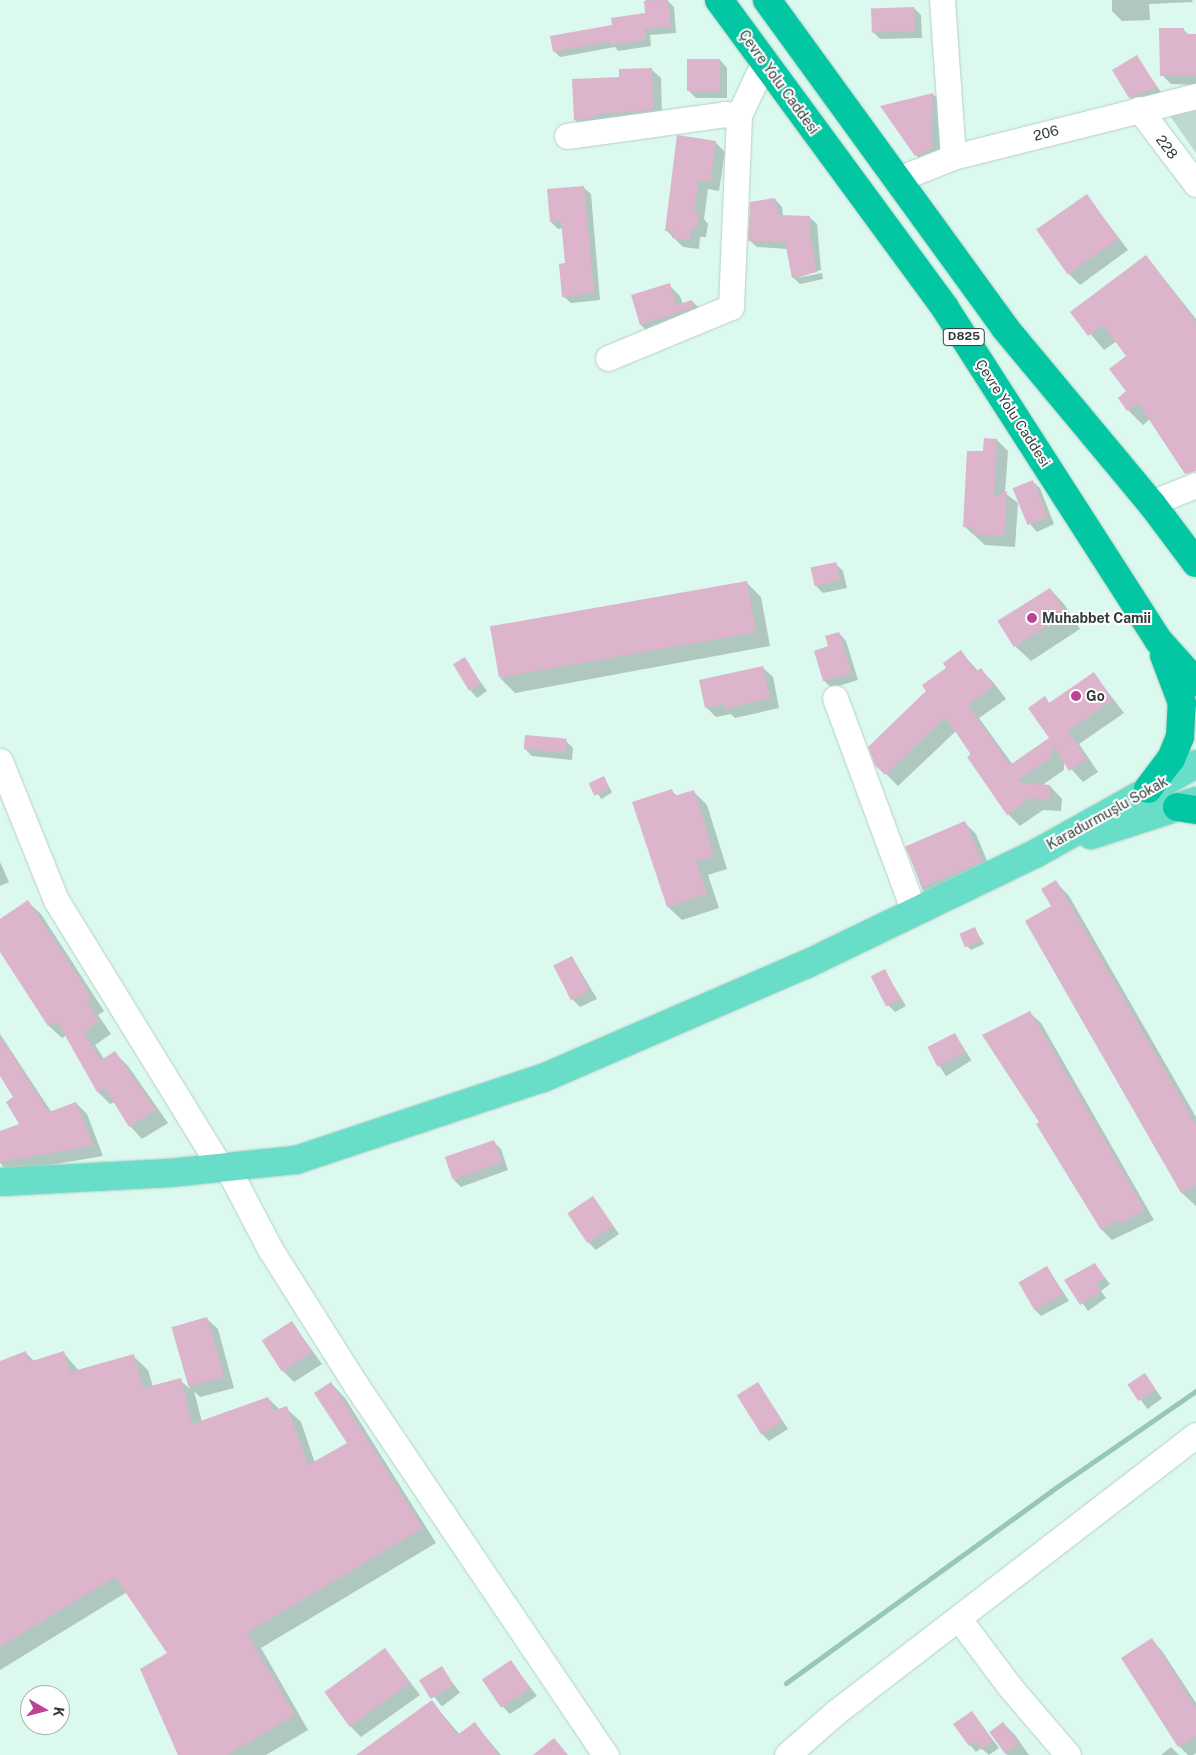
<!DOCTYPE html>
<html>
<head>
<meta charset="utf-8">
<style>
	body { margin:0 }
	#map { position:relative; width:1196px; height:1755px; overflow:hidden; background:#dcf9ef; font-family:"Public Sans",sans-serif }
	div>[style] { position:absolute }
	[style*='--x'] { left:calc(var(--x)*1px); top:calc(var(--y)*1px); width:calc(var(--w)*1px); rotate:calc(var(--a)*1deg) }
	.green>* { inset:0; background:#bedad0 }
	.shadow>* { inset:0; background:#0003; transform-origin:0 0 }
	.stream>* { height:5px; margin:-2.5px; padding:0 2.5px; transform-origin:2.5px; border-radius:2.5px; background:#98c6b7 }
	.building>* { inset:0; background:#dcb4cb; transform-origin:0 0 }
	.roads { filter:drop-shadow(0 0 1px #b4d0c7) drop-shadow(0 0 1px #b4d0c7) }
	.minor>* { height:25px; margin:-12.5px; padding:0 12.5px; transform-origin:12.5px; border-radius:12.5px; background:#fff }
	.major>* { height:28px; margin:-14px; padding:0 14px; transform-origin:14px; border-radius:14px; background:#68ddc7 }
	.highway>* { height:28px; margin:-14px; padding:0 14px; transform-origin:14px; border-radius:14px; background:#03c7a2 }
	.dots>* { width:14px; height:14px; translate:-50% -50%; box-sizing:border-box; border:2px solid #fff; border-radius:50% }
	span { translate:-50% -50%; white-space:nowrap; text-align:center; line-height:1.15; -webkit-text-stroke:4px #fff; paint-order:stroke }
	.shield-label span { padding:1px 4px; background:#fff; border:1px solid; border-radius:4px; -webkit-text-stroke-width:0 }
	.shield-label { font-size:12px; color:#323d39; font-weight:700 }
	.street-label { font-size:14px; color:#323d39 }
	.poi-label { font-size:14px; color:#323d39; font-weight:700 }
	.left { translate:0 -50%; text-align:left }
	.north { position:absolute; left:20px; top:1685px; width:50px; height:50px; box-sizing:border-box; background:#fff; border:1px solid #adb1b0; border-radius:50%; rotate:98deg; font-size:14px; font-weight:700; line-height:20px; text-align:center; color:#323d39 }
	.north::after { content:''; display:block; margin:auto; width:18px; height:22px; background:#bd4294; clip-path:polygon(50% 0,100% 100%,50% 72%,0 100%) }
</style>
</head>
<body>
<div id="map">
	<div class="green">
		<i style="clip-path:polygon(1196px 110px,1196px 153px,1170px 116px)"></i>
	</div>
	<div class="shadow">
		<i style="clip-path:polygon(646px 0,667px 0,674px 7px,676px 33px,650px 35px,651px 46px,618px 51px,615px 47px,560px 57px,554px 51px,646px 14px)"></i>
		<i style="clip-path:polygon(1112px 0,1192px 0,1193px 2px,1149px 4px,1150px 20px,1122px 21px,1112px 11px)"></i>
		<i style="clip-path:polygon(914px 8px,921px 15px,922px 38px,880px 39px,873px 32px)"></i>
		<i style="clip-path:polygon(1183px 29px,1189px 35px,1196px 35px,1196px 85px,1171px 84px,1162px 75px)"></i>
		<i style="clip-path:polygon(1136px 56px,1163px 95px,1137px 105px,1130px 97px)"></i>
		<i style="clip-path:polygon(720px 60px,727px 68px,727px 98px,696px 98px,689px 91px)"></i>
		<i style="clip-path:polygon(651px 69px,661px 78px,662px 119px,585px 129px,575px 120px,573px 81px,620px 78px)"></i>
		<i style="clip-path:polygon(933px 94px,944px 105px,942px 160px,927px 166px,916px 155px)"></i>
		<i style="clip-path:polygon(715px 142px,725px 152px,719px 191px,708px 189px,704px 219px,708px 224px,706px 237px,700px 237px,699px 249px,683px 247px,666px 230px)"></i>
		<i style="clip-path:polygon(583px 187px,591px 194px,600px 300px,571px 303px,563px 296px,567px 264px,563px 228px,558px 229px,551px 222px)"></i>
		<i style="clip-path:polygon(1087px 196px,1128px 250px,1080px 285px,1069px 274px)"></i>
		<i style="clip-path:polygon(775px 199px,782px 207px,783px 216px,809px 217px,817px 224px,821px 270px,797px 278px,822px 273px,823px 279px,800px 284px,793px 277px,787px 249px,757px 247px,749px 240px)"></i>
		<i style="clip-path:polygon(1146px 256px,1196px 319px,1196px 471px,1188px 472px,1196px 484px,1150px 419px,1143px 425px,1128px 410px,1128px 356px,1117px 341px,1104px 350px,1072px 312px)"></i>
		<i style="clip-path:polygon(669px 285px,680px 296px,683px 304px,692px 301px,703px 312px,652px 336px,641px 325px,632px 296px)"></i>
		<i style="clip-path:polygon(997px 440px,1008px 451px,1005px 493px,1018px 503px,1015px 547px,985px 545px,964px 526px,984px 453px)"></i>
		<i style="clip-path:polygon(1032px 481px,1040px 488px,1054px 524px,1037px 532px,1030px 524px)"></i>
		<i style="clip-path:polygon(836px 564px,843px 571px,847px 588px,823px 593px,816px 586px)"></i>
		<i style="clip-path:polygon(746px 582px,761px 597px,770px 646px,515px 693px,500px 678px)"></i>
		<i style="clip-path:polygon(1050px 589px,1064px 604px,1080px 629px,1031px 661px,1016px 647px,1000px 621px)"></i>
		<i style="clip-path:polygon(839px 633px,846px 641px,858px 680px,832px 688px,824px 681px,815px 652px,830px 647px)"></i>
		<i style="clip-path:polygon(961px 652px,979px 672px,981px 670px,993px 682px,1006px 699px,979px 718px,1013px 765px,1050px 738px,1045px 698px,1050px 704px,1094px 674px,1124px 713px,1079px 744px,1098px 772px,1083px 782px,1064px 761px,1064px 770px,1041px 786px,1050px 786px,1062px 799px,1061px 811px,1043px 810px,1020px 826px,1008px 814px,956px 731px,898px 786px,876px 764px,928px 691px)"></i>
		<i style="clip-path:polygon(464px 659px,487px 691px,477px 698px,470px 690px)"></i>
		<i style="clip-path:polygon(762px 667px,773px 677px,779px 708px,735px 718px,731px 714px,716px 717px,706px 707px)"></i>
		<i style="clip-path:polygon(566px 741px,573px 748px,572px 760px,532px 756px,525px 749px)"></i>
		<i style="left:603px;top:778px;width:17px;height:13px;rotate:57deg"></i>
		<i style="clip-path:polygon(672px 791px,677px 796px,693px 791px,707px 805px,727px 869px,708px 875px,719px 908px,682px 920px,668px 907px,634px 803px)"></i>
		<i style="clip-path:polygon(965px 823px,976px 834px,992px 873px,933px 900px,922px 889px,907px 847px)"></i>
		<i style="clip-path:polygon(0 862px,9px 882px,0 886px)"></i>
		<i style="clip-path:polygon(1056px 882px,1069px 896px,1196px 1117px,1196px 1206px,1182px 1193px,1026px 921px,1053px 906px)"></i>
		<i style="clip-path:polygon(28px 902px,41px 914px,104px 1011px,98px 1015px,111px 1034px,95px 1045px,104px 1059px,115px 1053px,128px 1066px,168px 1123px,142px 1139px,130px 1126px,115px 1102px,110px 1104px,98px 1092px,67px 1035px,62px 1038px,49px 1026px,0 950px,0 921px)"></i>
		<i style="clip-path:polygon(975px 929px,984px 944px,971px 950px,968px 947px)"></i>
		<i style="clip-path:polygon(572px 957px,597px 999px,580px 1007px,573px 1000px)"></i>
		<i style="clip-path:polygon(884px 970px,906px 1006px,895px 1012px,888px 1005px)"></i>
		<i style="clip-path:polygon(1030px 1013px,1041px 1023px,1154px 1220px,1112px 1240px,1102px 1230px,1038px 1124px,1041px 1123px)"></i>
		<i style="clip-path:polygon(0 1034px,52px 1113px,76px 1103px,87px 1114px,103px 1156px,9px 1172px,0 1163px,0 1132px,21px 1124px,15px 1097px,0 1074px)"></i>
		<i style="left:955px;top:1034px;width:31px;height:30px;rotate:58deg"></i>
		<i style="clip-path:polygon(494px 1142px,501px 1149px,508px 1170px,461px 1187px,454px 1180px)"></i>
		<i style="clip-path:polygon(593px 1198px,619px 1234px,596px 1250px,589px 1243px)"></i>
		<i style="clip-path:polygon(1095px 1265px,1110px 1284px,1101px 1291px,1106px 1298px,1088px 1311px,1066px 1281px)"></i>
		<i style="clip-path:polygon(1047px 1267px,1069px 1301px,1041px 1316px,1034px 1309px)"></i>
		<i style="clip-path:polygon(206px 1318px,218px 1329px,234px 1388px,200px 1397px,194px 1391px,202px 1422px,268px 1398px,280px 1410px,286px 1408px,301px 1422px,315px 1463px,348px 1444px,331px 1383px,345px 1398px,436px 1543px,261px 1648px,308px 1730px,266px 1755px,180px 1755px,169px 1653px,127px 1592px,0 1670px,0 1362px,26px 1353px,34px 1361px,63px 1352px,79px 1371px,133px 1356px,148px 1370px,153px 1387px,180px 1380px,190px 1389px,172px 1328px)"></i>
		<i style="clip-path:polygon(292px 1323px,322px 1364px,294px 1382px,283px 1371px)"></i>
		<i style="left:1145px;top:1375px;width:29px;height:18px;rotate:54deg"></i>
		<i style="clip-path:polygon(758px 1384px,788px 1429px,769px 1441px,762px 1434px)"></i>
		<i style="clip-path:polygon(1152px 1640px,1162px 1651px,1196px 1703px,1196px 1753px,1193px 1755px,1188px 1755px,1179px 1746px,1123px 1658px)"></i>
		<i style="clip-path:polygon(385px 1649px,420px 1695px,361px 1737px,350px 1726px)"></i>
		<i style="clip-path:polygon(511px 1662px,537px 1696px,510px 1714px,503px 1707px)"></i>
		<i style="left:441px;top:1668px;width:31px;height:23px;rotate:52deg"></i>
		<i style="clip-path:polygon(432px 1702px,460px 1735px,475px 1724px,501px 1755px,358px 1755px)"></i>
		<i style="clip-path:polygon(972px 1712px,999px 1748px,989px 1755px,981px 1748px,976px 1752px,970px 1745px)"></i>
		<i style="clip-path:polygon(1003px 1723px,1015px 1735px,1029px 1755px,1007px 1755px,991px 1732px)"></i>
		<i style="clip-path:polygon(1171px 1747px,1179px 1755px,1161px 1755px)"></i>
	</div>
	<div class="stream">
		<i style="--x:786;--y:1683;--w:327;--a:-35.9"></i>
		<i style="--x:1051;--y:1491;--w:176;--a:-34.6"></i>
	</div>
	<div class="building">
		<i style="clip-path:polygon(658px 0,668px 0,671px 27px,644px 29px,646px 40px,611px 45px,610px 41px,553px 52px,550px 36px,612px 25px,611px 18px,645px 13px,644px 1px)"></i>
		<i style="left:914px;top:7px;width:24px;height:43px;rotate:88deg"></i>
		<i style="clip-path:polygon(1159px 28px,1184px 28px,1184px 34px,1196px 34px,1196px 75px,1160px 76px)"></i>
		<i style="clip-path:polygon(1137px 55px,1157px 87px,1129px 98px,1112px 70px)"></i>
		<i style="left:720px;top:59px;width:32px;height:33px;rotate:90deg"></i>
		<i style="clip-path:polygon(652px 68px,653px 110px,598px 114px,598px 117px,574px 120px,572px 79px,619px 77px,619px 69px)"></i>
		<i style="clip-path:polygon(933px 93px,931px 149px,915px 156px,880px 106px)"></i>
		<i style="clip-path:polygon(677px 135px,716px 141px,710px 182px,699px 180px,694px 212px,699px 213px,697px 228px,691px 228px,689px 240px,672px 238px,673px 232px,665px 231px)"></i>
		<i style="clip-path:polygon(584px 186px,594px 293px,562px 297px,559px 264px,565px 263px,561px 221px,550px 222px,547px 189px)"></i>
		<i style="left:1087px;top:194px;width:55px;height:62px;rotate:55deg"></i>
		<i style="clip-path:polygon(775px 198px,778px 215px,810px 216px,810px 237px,817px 272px,792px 278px,785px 242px,748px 241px,750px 202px)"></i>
		<i style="clip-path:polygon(1146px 255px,1196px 322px,1196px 471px,1185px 474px,1138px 403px,1127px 411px,1118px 398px,1126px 391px,1109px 369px,1126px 356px,1103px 325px,1088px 336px,1070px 312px)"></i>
		<i style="clip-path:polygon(670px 283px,676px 305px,692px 300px,694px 307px,640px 325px,631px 295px)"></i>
		<i style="clip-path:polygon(984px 438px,997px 439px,994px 496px,1007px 491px,1004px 536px,972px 534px,973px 527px,963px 527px,967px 451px,983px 451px)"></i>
		<i style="left:1033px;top:480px;width:40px;height:22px;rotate:68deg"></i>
		<i style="left:836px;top:562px;width:19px;height:26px;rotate:78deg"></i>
		<i style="left:747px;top:581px;width:52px;height:261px;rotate:80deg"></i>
		<i style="left:1050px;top:588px;width:31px;height:62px;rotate:58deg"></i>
		<i style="clip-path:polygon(839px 632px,852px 673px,823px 681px,814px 651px,828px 646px,825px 636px)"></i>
		<i style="clip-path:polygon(961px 650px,976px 672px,981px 668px,994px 686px,968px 705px,1010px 765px,1049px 738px,1028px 708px,1045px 696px,1049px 703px,1094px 672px,1113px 700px,1068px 731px,1087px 759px,1069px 771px,1053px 746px,1052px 757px,1016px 782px,1050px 785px,1049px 800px,1030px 798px,1007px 815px,967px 757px,971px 754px,945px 717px,885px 775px,875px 765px,868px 747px,926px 691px,922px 685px,946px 668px,943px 663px)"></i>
		<i style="left:465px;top:657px;width:31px;height:14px;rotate:59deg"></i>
		<i style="clip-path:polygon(763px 666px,770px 698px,724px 709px,723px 704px,705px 708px,699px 680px)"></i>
		<i style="left:525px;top:735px;width:42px;height:14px;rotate:5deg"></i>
		<i style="left:604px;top:776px;width:14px;height:17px;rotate:65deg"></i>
		<i style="clip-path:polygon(672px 789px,674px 796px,694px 790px,714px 856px,696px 861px,707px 894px,667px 907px,632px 802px)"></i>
		<i style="left:965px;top:821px;width:44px;height:65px;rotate:67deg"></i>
		<i style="clip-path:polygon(1056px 880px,1196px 1125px,1196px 1185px,1181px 1193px,1025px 921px,1051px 906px,1041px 889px)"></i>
		<i style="clip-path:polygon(28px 900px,92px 998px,86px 1001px,99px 1021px,83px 1032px,101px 1060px,115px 1051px,156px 1110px,129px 1127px,105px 1088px,97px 1092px,57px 1021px,48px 1026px,0 952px,0 919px)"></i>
		<i style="left:975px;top:927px;width:15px;height:17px;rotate:67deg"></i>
		<i style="left:572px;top:956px;width:39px;height:21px;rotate:63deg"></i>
		<i style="left:885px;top:969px;width:34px;height:16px;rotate:63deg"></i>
		<i style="clip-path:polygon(1030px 1011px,1145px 1210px,1120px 1224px,1118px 1220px,1101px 1230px,1036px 1124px,1039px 1122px,982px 1035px)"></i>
		<i style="left:955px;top:1033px;width:22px;height:31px;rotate:63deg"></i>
		<i style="clip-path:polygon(0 1036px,49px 1112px,76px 1102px,93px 1146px,0 1162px,0 1131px,19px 1124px,6px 1102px,13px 1097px,0 1076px)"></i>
		<i style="left:494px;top:1140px;width:24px;height:52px;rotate:71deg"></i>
		<i style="left:593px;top:1196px;width:36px;height:31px;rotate:56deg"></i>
		<i style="clip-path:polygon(1095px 1263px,1105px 1278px,1096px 1284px,1101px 1291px,1080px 1305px,1064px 1280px)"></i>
		<i style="left:1047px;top:1266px;width:32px;height:33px;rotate:60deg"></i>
		<i style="left:207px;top:1317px;width:62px;height:37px;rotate:74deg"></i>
		<i style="left:292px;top:1321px;width:37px;height:36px;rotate:57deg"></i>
		<i style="clip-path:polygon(26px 1351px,29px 1362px,64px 1351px,70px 1372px,134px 1354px,143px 1388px,181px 1378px,192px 1424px,268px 1397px,273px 1411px,287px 1406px,308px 1465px,347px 1443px,314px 1393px,331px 1382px,423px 1528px,247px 1633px,295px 1715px,227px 1755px,178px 1755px,140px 1669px,167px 1653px,115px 1577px,0 1647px,0 1361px)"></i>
		<i style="left:1145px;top:1373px;width:20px;height:21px;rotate:57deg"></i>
		<i style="left:758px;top:1382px;width:46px;height:25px;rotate:58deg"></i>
		<i style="clip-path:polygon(1152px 1638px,1196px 1708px,1196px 1736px,1178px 1747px,1121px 1658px)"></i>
		<i style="left:385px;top:1648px;width:43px;height:75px;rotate:54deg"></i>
		<i style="left:511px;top:1660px;width:34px;height:35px;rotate:56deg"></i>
		<i style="left:442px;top:1666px;width:22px;height:27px;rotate:58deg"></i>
		<i style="clip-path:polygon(432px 1700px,457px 1735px,475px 1722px,498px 1755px,356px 1755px)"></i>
		<i style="clip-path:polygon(972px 1711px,993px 1741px,981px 1750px,975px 1741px,969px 1746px,953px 1724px)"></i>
		<i style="left:1003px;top:1722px;width:27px;height:17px;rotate:54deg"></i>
		<i style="clip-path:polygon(554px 1738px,568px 1755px,533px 1755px)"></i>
	</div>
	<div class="roads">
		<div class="minor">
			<i style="--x:942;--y:0;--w:157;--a:86"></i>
			<i style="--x:1139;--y:109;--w:94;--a:52.8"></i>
			<i style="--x:567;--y:136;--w:160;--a:-7.9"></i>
			<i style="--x:725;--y:114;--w:14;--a:4"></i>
			<i style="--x:898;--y:179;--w:59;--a:-21.8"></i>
			<i style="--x:953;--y:157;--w:251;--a:-14.1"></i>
			<i style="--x:608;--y:358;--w:133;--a:-22.5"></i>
			<i style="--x:731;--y:307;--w:192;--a:-87.6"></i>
			<i style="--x:739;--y:115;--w:59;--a:-64.7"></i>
			<i style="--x:1151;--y:503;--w:48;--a:-21.8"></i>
			<i style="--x:835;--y:698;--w:228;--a:69.7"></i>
			<i style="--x:0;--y:761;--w:150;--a:68.1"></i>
			<i style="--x:56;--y:900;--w:315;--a:58.4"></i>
			<i style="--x:227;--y:1167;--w:93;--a:62.3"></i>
			<i style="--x:270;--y:1249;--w:161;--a:57.7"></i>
			<i style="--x:356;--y:1385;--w:447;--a:56"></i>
			<i style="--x:959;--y:1619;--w:85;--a:53.1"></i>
			<i style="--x:1010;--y:1687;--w:89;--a:49.5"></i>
			<i style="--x:787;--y:1755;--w:65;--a:-41.3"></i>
			<i style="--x:836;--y:1712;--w:454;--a:-37.6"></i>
		</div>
		<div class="major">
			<i style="--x:1091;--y:835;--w:110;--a:-17.9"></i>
			<i style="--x:0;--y:1182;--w:170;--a:-3"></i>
			<i style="--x:170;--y:1173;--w:127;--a:-5.9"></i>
			<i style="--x:296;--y:1160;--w:260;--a:-18.4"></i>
			<i style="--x:543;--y:1078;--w:288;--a:-23.4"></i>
			<i style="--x:807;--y:964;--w:253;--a:-25.8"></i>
			<i style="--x:1035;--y:854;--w:184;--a:-29.2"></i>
		</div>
		<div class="highway">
			<i style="--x:719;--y:0;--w:382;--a:53.7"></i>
			<i style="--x:945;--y:308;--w:394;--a:57.3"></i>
			<i style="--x:1158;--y:640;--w:57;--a:47.9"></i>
			<i style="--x:767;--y:0;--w:405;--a:54"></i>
			<i style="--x:1005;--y:328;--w:228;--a:50.2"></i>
			<i style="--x:1151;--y:503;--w:75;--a:53.1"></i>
			<i style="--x:1148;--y:789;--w:38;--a:-53"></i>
			<i style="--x:1171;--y:759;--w:24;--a:-68"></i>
			<i style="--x:1180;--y:737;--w:34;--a:-87"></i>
			<i style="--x:1182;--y:703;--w:51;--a:-110.6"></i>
			<i style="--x:1177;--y:807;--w:19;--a:9"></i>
		</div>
	</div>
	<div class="dots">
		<i style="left:1032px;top:618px;background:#bd4294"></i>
		<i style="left:1076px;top:696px;background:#bd4294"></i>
	</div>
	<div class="shield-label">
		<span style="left:964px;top:337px">D825</span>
	</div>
	<div class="street-label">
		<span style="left:779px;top:82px;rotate:54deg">Çevre Yolu Caddesi</span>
		<span style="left:1046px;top:133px;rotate:-15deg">206</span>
		<span style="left:1167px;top:147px;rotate:53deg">228</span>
		<span style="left:1013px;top:413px;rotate:57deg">Çevre Yolu Caddesi</span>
		<span style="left:1107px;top:813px;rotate:-29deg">Karadurmuşlu Sokak</span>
	</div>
	<div class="poi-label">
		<span class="left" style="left:1042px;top:618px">Muhabbet Camii</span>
		<span class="left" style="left:1086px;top:696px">Go</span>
	</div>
	<div class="north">K</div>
</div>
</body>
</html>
